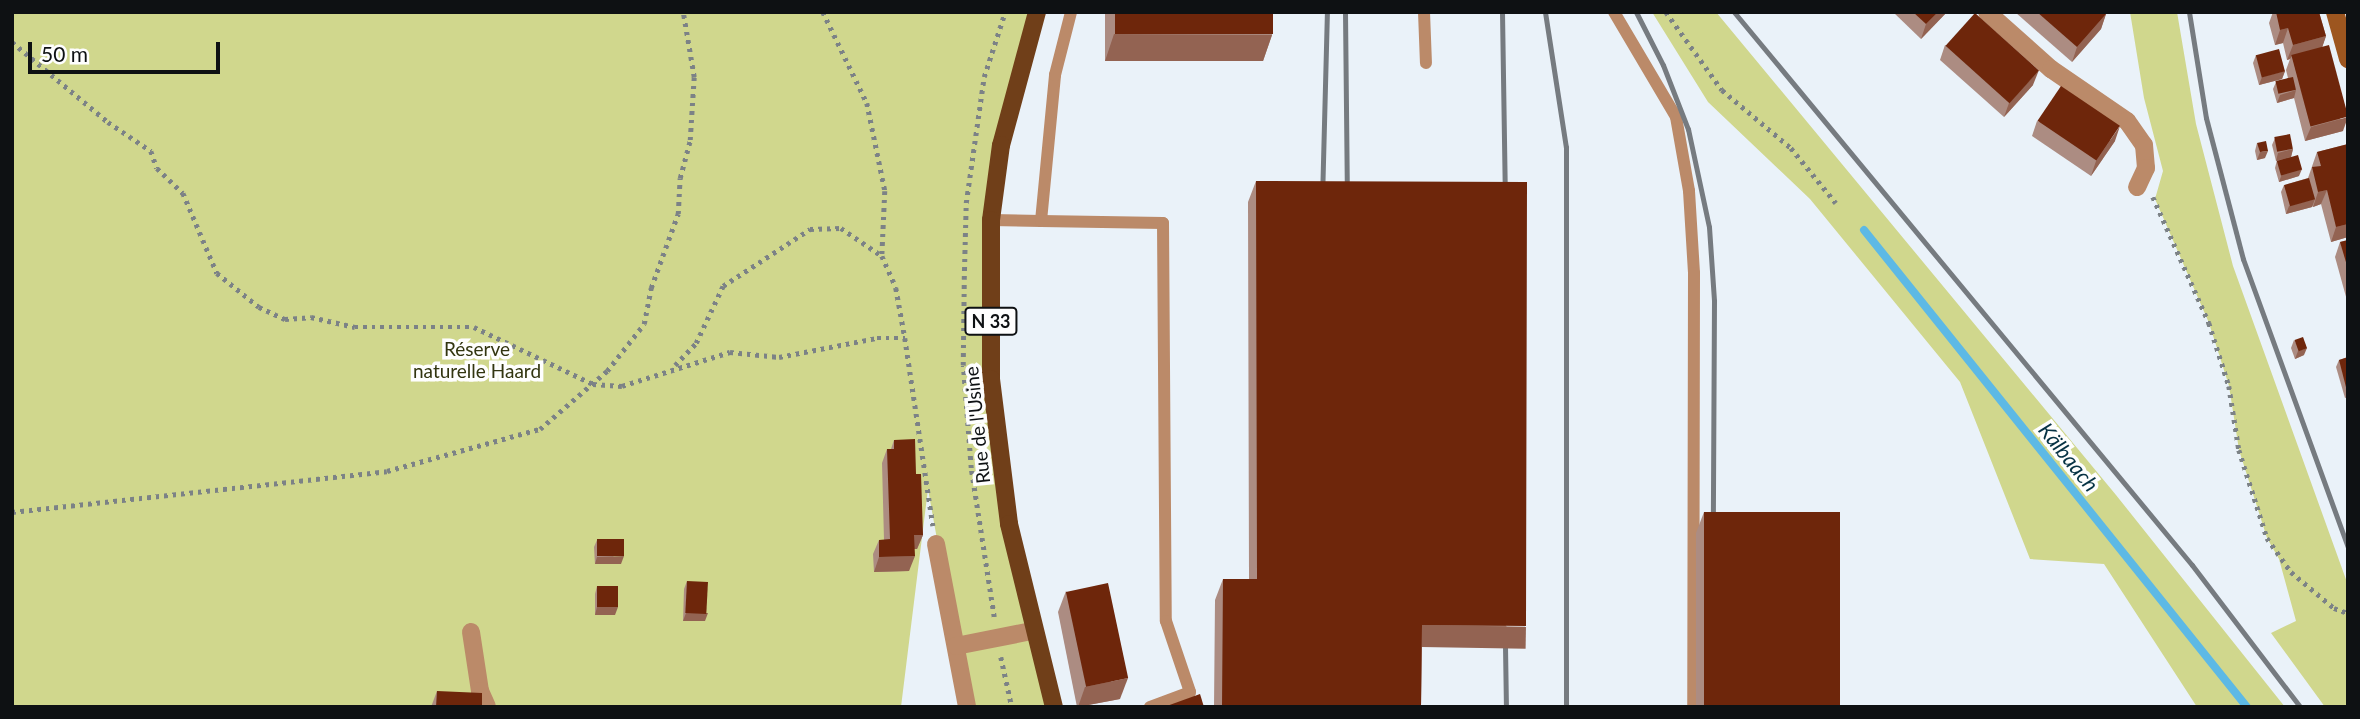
<!DOCTYPE html>
<html>
<head>
<meta charset="utf-8">
<style>
	body { margin:0 }
	#map { position:relative; width:2360px; height:719px; overflow:hidden; background:#eaf2f9; font-family:Lato,sans-serif }
	div>[style] { position:absolute }
	[style*='--x'] { left:calc(var(--x)*1px); top:calc(var(--y)*1px); width:calc(var(--w)*1px); rotate:calc(var(--a)*1deg) }
	.green>* { inset:0; background:#d0d78d }
	.stream>* { height:8px; margin:-4px; padding:0 4px; transform-origin:4px; border-radius:4px; background:#5db9e5 }
	.path>* { height:4.5px; margin-top:-2.25px; transform-origin:0; background:repeating-linear-gradient(90deg,#7c8286 0 3.5px,transparent 0 8.5px) }
	.service>* { height:12px; margin:-6px; padding:0 6px; transform-origin:6px; border-radius:6px; background:#bb8a69 }
	.minor>* { height:18px; margin:-9px; padding:0 9px; transform-origin:9px; border-radius:9px; background:#bb8a69 }
	.secondary>* { height:18px; margin:-9px; padding:0 9px; transform-origin:9px; border-radius:9px; background:#9d561f }
	.primary>* { height:18px; margin:-9px; padding:0 9px; transform-origin:9px; border-radius:9px; background:#703f19 }
	.rail>* { height:5px; margin:-2.5px; padding:0 2.5px; transform-origin:2.5px; border-radius:2.5px; background:#767b80 }
	.wall>* { inset:0; background:#ac8c82 }
	.shaded-wall>* { inset:0; background:#936352; transform-origin:0 0 }
	.building>* { inset:0; background:#6e260b; transform-origin:0 0 }
	span { translate:-50% -50%; white-space:nowrap; text-align:center; line-height:1.15; -webkit-text-stroke:7px #fefefe; paint-order:stroke }
	.shield-label span { padding:2px 5px; background:#fefefe; border:2px solid; border-radius:5px; -webkit-text-stroke-width:0 }
	.shield-label { font-size:18px; color:#0e1113; font-weight:700 }
	.park-label { font-size:19px; color:#323510 }
	.street-label { font-size:19px; color:#0e1113 }
	.water-label { font-size:21px; color:#063244; font-style:italic }
	.frame { position:absolute; inset:0; border:14px solid #0e1113; pointer-events:none }
	.scale { position:absolute; left:28px; top:42px; width:192px; height:32px; box-sizing:border-box; border:4px solid #0e1113; border-top:0; padding-left:9px; font-size:21px; line-height:24px; white-space:nowrap; color:#0e1113; -webkit-text-stroke:5px #fefefe; paint-order:stroke }
</style>
</head>
<body>
<div id="map">
	<div class="green">
		<i style="clip-path:polygon(12px 12px,1037px 12px,1001px 145px,991px 379px,1009px 524px,1054px 707px,967px 707px,928px 489px,901px 707px,12px 707px)"></i>
		<i style="clip-path:polygon(1652px 12px,1716px 12px,2116px 495px,2285px 707px,2197px 707px,2104px 564px,2030px 559px,1960px 382px,1810px 199px,1708px 102px)"></i>
		<i style="clip-path:polygon(2130px 12px,2177px 12px,2196px 124px,2233px 266px,2348px 585px,2348px 707px,2325px 707px,2271px 633px,2296px 621px,2279px 559px,2267px 538px,2239px 450px,2229px 386px,2209px 323px,2155px 199px,2163px 171px,2144px 98px)"></i>
	</div>
	<div class="stream">
		<i style="--x:1864;--y:230;--w:612;--a:51.24"></i>
	</div>
	<div class="path">
		<i style="--x:823;--y:12;--w:101;--a:64.2"></i>
		<i style="--x:867;--y:103;--w:90;--a:78.4"></i>
		<i style="--x:885;--y:191;--w:65;--a:92.6"></i>
		<i style="--x:882;--y:256;--w:35;--a:66"></i>
		<i style="--x:896;--y:288;--w:51;--a:79.8"></i>
		<i style="--x:1666;--y:12;--w:96;--a:54.3"></i>
		<i style="--x:1722;--y:90;--w:90;--a:40"></i>
		<i style="--x:1791;--y:148;--w:71;--a:50.7"></i>
		<i style="--x:12;--y:42;--w:125;--a:39.8"></i>
		<i style="--x:108;--y:122;--w:52;--a:34"></i>
		<i style="--x:151;--y:151;--w:18;--a:71"></i>
		<i style="--x:157;--y:168;--w:36;--a:44"></i>
		<i style="--x:183;--y:193;--w:87;--a:67"></i>
		<i style="--x:217;--y:273;--w:54;--a:39"></i>
		<i style="--x:259;--y:307;--w:29;--a:25"></i>
		<i style="--x:285;--y:319;--w:26;--a:-4"></i>
		<i style="--x:311;--y:317;--w:45;--a:12.8"></i>
		<i style="--x:355;--y:327;--w:119;--a:0"></i>
		<i style="--x:474;--y:327;--w:132;--a:25.6"></i>
		<i style="--x:593;--y:384;--w:29;--a:4"></i>
		<i style="--x:622;--y:386;--w:113;--a:-17.5"></i>
		<i style="--x:730;--y:352;--w:49;--a:5.8"></i>
		<i style="--x:779;--y:357;--w:100;--a:-11"></i>
		<i style="--x:877;--y:338;--w:28;--a:0"></i>
		<i style="--x:905;--y:338;--w:190;--a:81.5"></i>
		<i style="--x:2153;--y:197;--w:138;--a:66"></i>
		<i style="--x:2209;--y:323;--w:66;--a:72.4"></i>
		<i style="--x:2229;--y:386;--w:65;--a:81.1"></i>
		<i style="--x:2239;--y:450;--w:92;--a:72.3"></i>
		<i style="--x:2267;--y:538;--w:42;--a:54.8"></i>
		<i style="--x:2291;--y:572;--w:56;--a:39.9"></i>
		<i style="--x:2334;--y:608;--w:15;--a:20"></i>
		<i style="--x:675;--y:365;--w:30;--a:-46"></i>
		<i style="--x:696;--y:343;--w:63;--a:-64.7"></i>
		<i style="--x:723;--y:286;--w:104;--a:-33.2"></i>
		<i style="--x:810;--y:229;--w:31;--a:-2"></i>
		<i style="--x:841;--y:228;--w:50;--a:34.3"></i>
		<i style="--x:12;--y:512;--w:377;--a:-6.2"></i>
		<i style="--x:387;--y:471;--w:159;--a:-15.4"></i>
		<i style="--x:540;--y:429;--w:89;--a:-40.9"></i>
		<i style="--x:607;--y:371;--w:60;--a:-51.8"></i>
		<i style="--x:644;--y:324;--w:37;--a:-79"></i>
		<i style="--x:651;--y:288;--w:79;--a:-70"></i>
		<i style="--x:678;--y:214;--w:36;--a:-87"></i>
		<i style="--x:680;--y:178;--w:39;--a:-75"></i>
		<i style="--x:690;--y:140;--w:63;--a:-86.4"></i>
		<i style="--x:694;--y:77;--w:66;--a:-99.6"></i>
		<i style="--x:994;--y:617;--w:151;--a:-98.8"></i>
		<i style="--x:971;--y:468;--w:103;--a:-94.4"></i>
		<i style="--x:963;--y:365;--w:86;--a:-89.3"></i>
		<i style="--x:964;--y:279;--w:76;--a:-88.5"></i>
		<i style="--x:966;--y:203;--w:127;--a:-81.9"></i>
		<i style="--x:984;--y:77;--w:68;--a:-72.1"></i>
		<i style="--x:1001;--y:657;--w:51;--a:77.6"></i>
	</div>
	<div class="service">
		<i style="--x:1424;--y:12;--w:51;--a:87.8"></i>
		<i style="--x:1614;--y:12;--w:122;--a:59.4"></i>
		<i style="--x:1676;--y:117;--w:75;--a:80"></i>
		<i style="--x:1689;--y:191;--w:82;--a:86.5"></i>
		<i style="--x:1694;--y:273;--w:434;--a:90.1"></i>
		<i style="--x:991;--y:220;--w:50;--a:1.1"></i>
		<i style="--x:1041;--y:221;--w:147;--a:-84.5"></i>
		<i style="--x:1055;--y:75;--w:65;--a:-75.7"></i>
		<i style="--x:1041;--y:221;--w:122;--a:0.9"></i>
		<i style="--x:1163;--y:223;--w:398;--a:89.6"></i>
		<i style="--x:1166;--y:621;--w:75;--a:71.3"></i>
		<i style="--x:1190;--y:692;--w:43;--a:159.4"></i>
	</div>
	<div class="minor">
		<i style="--x:1987;--y:12;--w:86;--a:41.7"></i>
		<i style="--x:2051;--y:69;--w:92;--a:34.4"></i>
		<i style="--x:2127;--y:121;--w:29;--a:55"></i>
		<i style="--x:2144;--y:145;--w:23;--a:85"></i>
		<i style="--x:2146;--y:168;--w:21;--a:115"></i>
		<i style="--x:936;--y:544;--w:166;--a:79.2"></i>
		<i style="--x:471;--y:632;--w:60;--a:81.3"></i>
		<i style="--x:480;--y:691;--w:17;--a:66"></i>
		<i style="--x:956;--y:646;--w:77;--a:-11.2"></i>
	</div>
	<div class="secondary">
		<i style="--x:2335;--y:12;--w:49;--a:74.5"></i>
	</div>
	<div class="primary">
		<i style="--x:1037;--y:12;--w:138;--a:105.1"></i>
		<i style="--x:1001;--y:145;--w:76;--a:97.6"></i>
		<i style="--x:991;--y:220;--w:159;--a:90"></i>
		<i style="--x:991;--y:379;--w:146;--a:82.9"></i>
		<i style="--x:1009;--y:524;--w:188;--a:76.2"></i>
	</div>
	<div class="rail">
		<i style="--x:1345;--y:12;--w:183;--a:89.4"></i>
		<i style="--x:1502;--y:12;--w:185;--a:89.1"></i>
		<i style="--x:1545;--y:12;--w:137;--a:81.2"></i>
		<i style="--x:1566;--y:147;--w:560;--a:90"></i>
		<i style="--x:1636;--y:12;--w:59;--a:63"></i>
		<i style="--x:1663;--y:65;--w:69;--a:68.7"></i>
		<i style="--x:1688;--y:129;--w:100;--a:77.9"></i>
		<i style="--x:1709;--y:227;--w:74;--a:86.1"></i>
		<i style="--x:1714;--y:301;--w:229;--a:90.3"></i>
		<i style="--x:1734;--y:12;--w:718;--a:50.37"></i>
		<i style="--x:2192;--y:565;--w:178;--a:52.7"></i>
		<i style="--x:2189;--y:12;--w:107;--a:80.9"></i>
		<i style="--x:2206;--y:118;--w:146;--a:75.3"></i>
		<i style="--x:2243;--y:259;--w:307;--a:70"></i>
		<i style="--x:1322;--y:200;--w:188;--a:-88.5"></i>
		<i style="--x:1505;--y:646;--w:61;--a:89.1"></i>
	</div>
	<div class="wall">
		<i style="clip-path:polygon(1105px 12px,1273px 12px,1272px 35px,1263px 61px,1105px 61px)"></i>
		<i style="clip-path:polygon(1893px 12px,1947px 12px,1921px 39px)"></i>
		<i style="clip-path:polygon(2015px 12px,2104px 12px,2106px 14px,2101px 29px,2072px 62px)"></i>
		<i style="clip-path:polygon(2273px 12px,2319px 12px,2326px 36px,2322px 47px,2343px 131px,2305px 141px,2294px 98px,2277px 103px,2273px 89px,2276px 82px,2288px 78px,2286px 70px,2290px 59px,2287px 60px,2283px 43px,2275px 45px,2269px 23px)"></i>
		<i style="clip-path:polygon(1945px 45px,2033px 85px,2004px 117px,1940px 60px)"></i>
		<i style="clip-path:polygon(2256px 55px,2285px 71px,2282px 79px,2259px 85px,2253px 63px)"></i>
		<i style="clip-path:polygon(2037px 121px,2115px 141px,2091px 176px,2032px 136px)"></i>
		<i style="clip-path:polygon(2275px 138px,2293px 149px,2291px 157px,2299px 176px,2279px 182px,2275px 168px,2277px 160px,2276px 161px,2272px 145px)"></i>
		<i style="clip-path:polygon(2257px 143px,2265px 158px,2257px 160px,2255px 151px)"></i>
		<i style="clip-path:polygon(2348px 144px,2348px 237px,2331px 242px,2321px 204px,2313px 207px,2313px 206px,2312px 207px,2286px 214px,2281px 192px,2284px 185px,2308px 178px,2317px 152px)"></i>
		<i style="clip-path:polygon(1256px 181px,1518px 647px,1422px 646px,1421px 707px,1214px 707px,1215px 600px,1223px 579px,1249px 579px,1248px 202px)"></i>
		<i style="clip-path:polygon(2348px 240px,2348px 304px,2335px 257px,2340px 242px)"></i>
		<i style="clip-path:polygon(2294px 340px,2304px 355px,2295px 359px,2291px 348px)"></i>
		<i style="clip-path:polygon(2348px 357px,2348px 397px,2345px 398px,2336px 367px,2339px 360px)"></i>
		<i style="clip-path:polygon(894px 440px,916px 474px,923px 535px,917px 549px,914px 549px,909px 571px,874px 572px,873px 554px,879px 540px,884px 540px,882px 463px,887px 449px,891px 449px)"></i>
		<i style="clip-path:polygon(1704px 512px,1840px 707px,1696px 707px,1696px 533px)"></i>
		<i style="clip-path:polygon(597px 540px,621px 564px,595px 564px,594px 547px)"></i>
		<i style="clip-path:polygon(687px 581px,705px 621px,683px 621px,684px 589px)"></i>
		<i style="clip-path:polygon(597px 586px,615px 615px,595px 615px,595px 594px)"></i>
		<i style="clip-path:polygon(1066px 591px,1120px 699px,1077px 707px,1058px 612px)"></i>
		<i style="clip-path:polygon(437px 691px,482px 707px,431px 707px)"></i>
	</div>
	<div class="shaded-wall">
		<i style="clip-path:polygon(1938px 12px,1947px 12px,1921px 39px,1926px 24px)"></i>
		<i style="clip-path:polygon(2106px 14px,2101px 29px,2072px 62px,2077px 47px)"></i>
		<i style="clip-path:polygon(2288px 28px,2283px 43px,2275px 45px,2280px 30px)"></i>
		<i style="clip-path:polygon(1114px 34px,1272px 35px,1263px 61px,1105px 61px)"></i>
		<i style="clip-path:polygon(2326px 36px,2321px 51px,2292px 56px,2290px 59px,2287px 60px,2293px 45px)"></i>
		<i style="clip-path:polygon(2039px 70px,2033px 85px,2004px 117px,2009px 103px)"></i>
		<i style="clip-path:polygon(2285px 71px,2282px 79px,2259px 85px,2262px 77px)"></i>
		<i style="clip-path:polygon(2296px 90px,2294px 98px,2277px 103px,2280px 95px)"></i>
		<i style="clip-path:polygon(2348px 117px,2343px 131px,2305px 141px,2311px 127px)"></i>
		<i style="clip-path:polygon(2120px 126px,2115px 141px,2091px 176px,2096px 161px)"></i>
		<i style="clip-path:polygon(2293px 149px,2291px 157px,2276px 161px,2278px 153px)"></i>
		<i style="clip-path:polygon(2268px 151px,2265px 158px,2257px 160px,2260px 152px)"></i>
		<i style="clip-path:polygon(2302px 169px,2299px 176px,2279px 182px,2282px 174px)"></i>
		<i style="clip-path:polygon(2327px 190px,2321px 204px,2313px 207px,2318px 192px)"></i>
		<i style="clip-path:polygon(2315px 199px,2312px 207px,2286px 214px,2289px 206px)"></i>
		<i style="clip-path:polygon(2348px 224px,2348px 237px,2331px 242px,2336px 227px)"></i>
		<i style="clip-path:polygon(2307px 348px,2304px 355px,2295px 359px,2298px 351px)"></i>
		<i style="clip-path:polygon(914px 535px,923px 535px,917px 549px,909px 549px)"></i>
		<i style="clip-path:polygon(624px 556px,621px 564px,595px 564px,597px 557px)"></i>
		<i style="clip-path:polygon(915px 556px,909px 571px,874px 572px,879px 557px)"></i>
		<i style="clip-path:polygon(597px 607px,618px 607px,615px 615px,595px 615px)"></i>
		<i style="clip-path:polygon(686px 613px,708px 613px,705px 621px,683px 621px)"></i>
		<i style="left:1422px;top:625px;width:104px;height:22px;rotate:1deg"></i>
		<i style="clip-path:polygon(1128px 678px,1120px 699px,1078px 707px,1085px 687px)"></i>
	</div>
	<div class="building">
		<i style="left:1115px;top:12px;width:158px;height:22px"></i>
		<i style="clip-path:polygon(1913px 12px,1938px 12px,1926px 24px)"></i>
		<i style="clip-path:polygon(2037px 12px,2104px 12px,2106px 14px,2077px 47px)"></i>
		<i style="clip-path:polygon(2276px 12px,2319px 12px,2326px 36px,2293px 45px,2288px 28px,2280px 30px)"></i>
		<i style="left:1975px;top:13px;width:86px;height:44px;rotate:42deg"></i>
		<i style="left:2329px;top:45px;width:74px;height:39px;rotate:75deg"></i>
		<i style="left:2279px;top:49px;width:23px;height:24px;rotate:75deg"></i>
		<i style="left:2293px;top:77px;width:13px;height:18px;rotate:77deg"></i>
		<i style="left:2061px;top:86px;width:71px;height:42px;rotate:34deg"></i>
		<i style="left:2290px;top:134px;width:15px;height:16px;rotate:79deg"></i>
		<i style="clip-path:polygon(2266px 141px,2268px 151px,2260px 152px,2257px 143px)"></i>
		<i style="clip-path:polygon(2348px 144px,2348px 224px,2336px 227px,2327px 190px,2318px 192px,2312px 167px,2321px 166px,2317px 152px)"></i>
		<i style="left:2298px;top:155px;width:15px;height:22px;rotate:74deg"></i>
		<i style="left:2309px;top:178px;width:22px;height:26px;rotate:74deg"></i>
		<i style="clip-path:polygon(1256px 181px,1527px 182px,1526px 626px,1422px 625px,1421px 707px,1222px 707px,1223px 579px,1257px 579px)"></i>
		<i style="clip-path:polygon(2348px 240px,2348px 269px,2340px 242px)"></i>
		<i style="left:2303px;top:337px;width:12px;height:9px;rotate:70deg"></i>
		<i style="clip-path:polygon(2348px 357px,2348px 391px,2347px 391px,2339px 360px)"></i>
		<i style="clip-path:polygon(915px 439px,916px 474px,921px 474px,923px 535px,914px 535px,915px 556px,879px 557px,879px 540px,890px 539px,887px 449px,894px 449px,894px 440px)"></i>
		<i style="left:1704px;top:512px;width:136px;height:195px"></i>
		<i style="left:624px;top:539px;width:17px;height:27px;rotate:90deg"></i>
		<i style="left:687px;top:581px;width:21px;height:32px;rotate:3deg"></i>
		<i style="left:1108px;top:583px;width:97px;height:43px;rotate:78deg"></i>
		<i style="left:597px;top:586px;width:21px;height:21px"></i>
		<i style="clip-path:polygon(437px 691px,482px 693px,482px 707px,436px 707px)"></i>
		<i style="clip-path:polygon(1200px 694px,1204px 707px,1164px 707px)"></i>
		<i style="clip-path:polygon(551px 705px,589px 706px,589px 707px,551px 707px)"></i>
		<i style="clip-path:polygon(608px 705px,685px 707px,608px 707px)"></i>
	</div>
	<div class="shield-label">
		<span style="left:991px;top:321px">N 33</span>
	</div>
	<div class="park-label">
		<span style="left:477px;top:360px">Réserve<br>naturelle Haard</span>
	</div>
	<div class="street-label">
		<span style="left:977px;top:425px;rotate:-96deg">Rue de l'Usine</span>
	</div>
	<div class="water-label">
		<span style="left:2069px;top:457px;rotate:51deg">Kälbaach</span>
	</div>
	<div class="frame"></div>
	<div class="scale">50 m</div>
</div>
</body>
</html>
